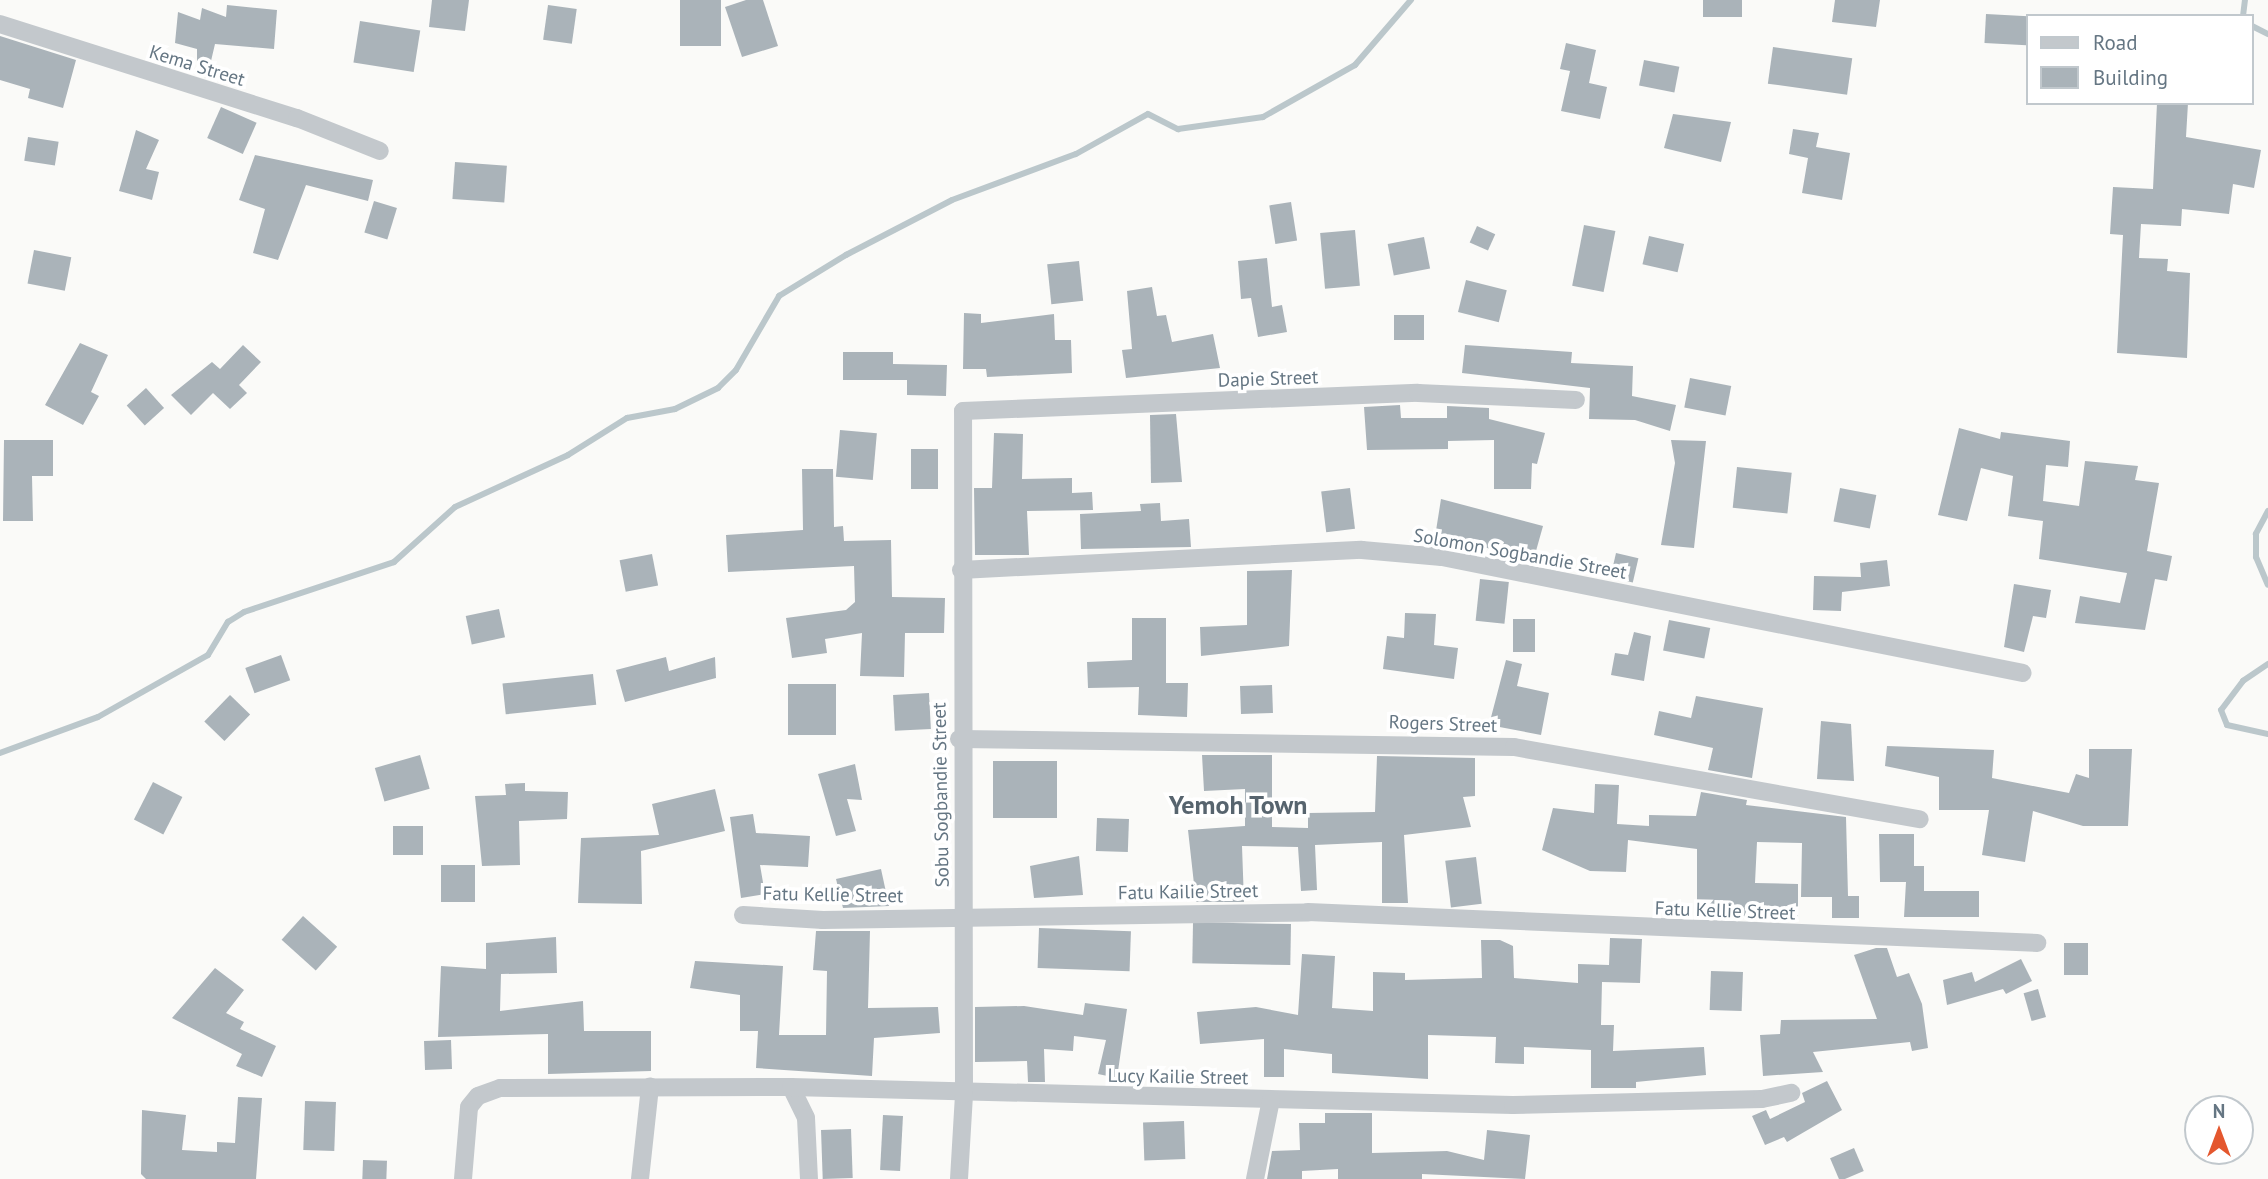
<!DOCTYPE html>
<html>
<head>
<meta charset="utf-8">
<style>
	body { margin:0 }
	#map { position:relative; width:2268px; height:1179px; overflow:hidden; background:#fafaf8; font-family:"PT Sans",sans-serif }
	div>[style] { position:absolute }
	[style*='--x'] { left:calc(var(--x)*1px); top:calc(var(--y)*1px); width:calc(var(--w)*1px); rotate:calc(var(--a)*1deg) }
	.stream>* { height:6px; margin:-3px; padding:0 3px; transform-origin:3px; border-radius:3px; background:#bbc7cb }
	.building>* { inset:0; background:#aab3b9; transform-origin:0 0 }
	.minor>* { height:18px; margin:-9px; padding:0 9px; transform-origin:9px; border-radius:9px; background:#c3c8cc }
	span { translate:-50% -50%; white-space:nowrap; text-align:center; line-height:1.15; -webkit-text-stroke:7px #fff; paint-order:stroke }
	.street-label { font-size:19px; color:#657683 }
	.district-label { font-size:26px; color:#57646e; font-weight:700 }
	.legend { position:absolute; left:2026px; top:14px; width:228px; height:91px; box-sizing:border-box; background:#fff; border:2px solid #c1c8cd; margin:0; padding:9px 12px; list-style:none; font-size:21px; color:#657683 }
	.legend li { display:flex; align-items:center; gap:14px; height:35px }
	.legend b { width:35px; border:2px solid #c1c8cd }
	.north { position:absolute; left:2184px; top:1095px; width:70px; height:70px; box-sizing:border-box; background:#fff; border:2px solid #c1c8cd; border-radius:50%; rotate:0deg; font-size:19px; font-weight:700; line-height:28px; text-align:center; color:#657683 }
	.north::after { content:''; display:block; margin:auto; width:24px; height:32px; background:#e4572e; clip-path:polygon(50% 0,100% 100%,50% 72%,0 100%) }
</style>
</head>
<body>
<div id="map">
	<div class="stream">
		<i style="--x:2243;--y:16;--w:16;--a:-83"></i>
		<i style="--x:2252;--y:26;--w:18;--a:27"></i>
		<i style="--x:2268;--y:511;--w:26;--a:118"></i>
		<i style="--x:2256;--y:534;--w:23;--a:90"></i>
		<i style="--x:2256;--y:557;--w:30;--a:67"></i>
		<i style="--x:2268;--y:664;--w:30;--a:146"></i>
		<i style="--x:2243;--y:681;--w:36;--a:127"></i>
		<i style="--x:2221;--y:710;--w:16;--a:68"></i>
		<i style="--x:2227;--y:725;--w:42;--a:12.4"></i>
		<i style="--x:0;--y:753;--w:104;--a:-20.2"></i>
		<i style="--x:98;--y:717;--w:126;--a:-29.4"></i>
		<i style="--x:208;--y:655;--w:39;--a:-59"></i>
		<i style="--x:228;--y:622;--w:19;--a:-32"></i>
		<i style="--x:244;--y:612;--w:158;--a:-18.4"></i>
		<i style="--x:394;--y:562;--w:82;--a:-42"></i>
		<i style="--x:455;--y:507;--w:124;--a:-24.7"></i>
		<i style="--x:568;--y:455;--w:70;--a:-32.1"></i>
		<i style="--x:627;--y:418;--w:49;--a:-10.6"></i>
		<i style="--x:675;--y:409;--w:48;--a:-26"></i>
		<i style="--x:718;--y:388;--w:25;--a:-45"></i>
		<i style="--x:736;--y:370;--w:86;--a:-59.8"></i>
		<i style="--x:779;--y:296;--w:79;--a:-31.5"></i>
		<i style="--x:846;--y:255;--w:119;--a:-27.4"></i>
		<i style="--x:952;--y:200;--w:132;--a:-20.4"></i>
		<i style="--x:1076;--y:154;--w:82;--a:-29.1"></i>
		<i style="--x:1148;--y:114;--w:34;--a:27"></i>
		<i style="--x:1178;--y:129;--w:86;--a:-8"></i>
		<i style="--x:1263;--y:117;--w:106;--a:-29.5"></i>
		<i style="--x:1355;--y:65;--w:86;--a:-49.3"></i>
	</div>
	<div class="building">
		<i style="clip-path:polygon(432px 0,469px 0,465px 31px,429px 27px)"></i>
		<i style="left:680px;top:0;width:41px;height:46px"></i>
		<i style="clip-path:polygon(746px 0,763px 0,778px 46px,742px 57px,725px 7px)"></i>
		<i style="left:1703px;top:0;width:39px;height:17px"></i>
		<i style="clip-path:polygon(1835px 0,1880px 0,1876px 27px,1832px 22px)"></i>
		<i style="clip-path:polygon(227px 5px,277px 10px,274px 49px,215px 44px,207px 78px,197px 74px,197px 49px,175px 43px,178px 12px,200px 20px,202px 8px,226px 17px)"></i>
		<i style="left:548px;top:5px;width:29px;height:35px;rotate:8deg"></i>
		<i style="left:1986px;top:14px;width:42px;height:29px;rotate:3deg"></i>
		<i style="left:360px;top:21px;width:61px;height:42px;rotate:9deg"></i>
		<i style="clip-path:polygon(0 36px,76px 60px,63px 108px,28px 98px,30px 89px,0 80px)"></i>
		<i style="clip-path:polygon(1566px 43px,1596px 50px,1589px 83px,1607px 87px,1600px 119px,1561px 111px,1570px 71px,1560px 69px)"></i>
		<i style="left:1773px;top:47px;width:80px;height:37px;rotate:8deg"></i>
		<i style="left:1644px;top:60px;width:36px;height:26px;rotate:11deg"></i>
		<i style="clip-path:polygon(2157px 103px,2188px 103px,2186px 137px,2261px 150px,2254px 188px,2233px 184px,2229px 214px,2182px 209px,2181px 226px,2141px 224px,2139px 258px,2168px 259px,2167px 271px,2190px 273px,2187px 358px,2117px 353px,2123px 235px,2110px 234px,2113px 187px,2153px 189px)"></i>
		<i style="left:221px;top:107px;width:39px;height:34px;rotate:24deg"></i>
		<i style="clip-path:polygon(1673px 114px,1731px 122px,1721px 162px,1664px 148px)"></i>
		<i style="clip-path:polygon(1793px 129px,1819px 133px,1816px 147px,1850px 153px,1842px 200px,1802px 193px,1808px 158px,1789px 154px)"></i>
		<i style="clip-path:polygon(136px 130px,159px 140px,146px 169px,159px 172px,152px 200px,119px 191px)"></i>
		<i style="left:28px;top:137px;width:31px;height:24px;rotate:9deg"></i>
		<i style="clip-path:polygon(255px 155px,373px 180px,368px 201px,306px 185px,278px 260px,253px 253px,265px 209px,239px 200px)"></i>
		<i style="left:455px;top:162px;width:52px;height:37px;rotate:4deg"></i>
		<i style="left:374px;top:201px;width:24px;height:33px;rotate:17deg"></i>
		<i style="left:1291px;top:202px;width:39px;height:22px;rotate:81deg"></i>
		<i style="left:1584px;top:225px;width:32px;height:62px;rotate:11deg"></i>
		<i style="left:1477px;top:226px;width:20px;height:18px;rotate:24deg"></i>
		<i style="left:1355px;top:230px;width:56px;height:35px;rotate:85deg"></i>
		<i style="left:1649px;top:236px;width:36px;height:29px;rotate:13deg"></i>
		<i style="left:1424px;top:237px;width:32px;height:37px;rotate:79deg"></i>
		<i style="left:34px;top:250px;width:38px;height:34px;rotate:11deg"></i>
		<i style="clip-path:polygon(1267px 258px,1272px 307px,1282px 305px,1287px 332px,1258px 337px,1251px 298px,1241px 299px,1238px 261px)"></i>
		<i style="left:1079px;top:261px;width:40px;height:32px;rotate:84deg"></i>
		<i style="left:1466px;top:280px;width:42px;height:33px;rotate:14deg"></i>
		<i style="clip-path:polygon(1152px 287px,1157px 316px,1166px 315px,1172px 342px,1213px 334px,1220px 368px,1126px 378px,1122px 350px,1132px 349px,1127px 291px)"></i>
		<i style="clip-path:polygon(964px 313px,981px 314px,981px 323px,1054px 314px,1055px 340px,1071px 340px,1072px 373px,987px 377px,986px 369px,963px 369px)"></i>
		<i style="left:1424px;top:315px;width:25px;height:30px;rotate:90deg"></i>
		<i style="clip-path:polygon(80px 343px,108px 355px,91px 392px,99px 396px,83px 425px,45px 405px)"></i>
		<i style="clip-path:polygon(243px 345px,261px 362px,239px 385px,247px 393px,230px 409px,213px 393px,191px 415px,171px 395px,212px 362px,220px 369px)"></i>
		<i style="clip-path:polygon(1465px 345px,1572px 352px,1571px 363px,1633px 366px,1632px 396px,1676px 405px,1670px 431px,1635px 420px,1589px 419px,1590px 388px,1462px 373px)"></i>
		<i style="clip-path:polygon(843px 352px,893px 352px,893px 364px,947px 365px,946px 396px,907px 395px,907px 380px,843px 380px)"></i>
		<i style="left:1690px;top:378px;width:42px;height:30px;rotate:11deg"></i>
		<i style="left:146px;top:388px;width:27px;height:26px;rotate:48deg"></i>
		<i style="clip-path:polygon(1400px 405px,1401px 418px,1447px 418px,1447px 406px,1489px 408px,1489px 419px,1545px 433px,1537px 464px,1532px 463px,1531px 489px,1494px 489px,1494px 440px,1448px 441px,1448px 449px,1367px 450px,1364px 407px)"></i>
		<i style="clip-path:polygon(1176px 414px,1182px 482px,1151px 483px,1150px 415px)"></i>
		<i style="clip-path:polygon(1959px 428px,2000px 439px,2001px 432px,2070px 441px,2068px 467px,2046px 465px,2043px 501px,2079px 506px,2085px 461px,2138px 466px,2135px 480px,2159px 483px,2147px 551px,2172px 556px,2167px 581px,2155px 579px,2145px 630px,2075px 623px,2080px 596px,2120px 603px,2127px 573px,2039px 559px,2043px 521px,2008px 516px,2013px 476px,1981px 468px,1967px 521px,1938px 515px)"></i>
		<i style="left:840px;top:430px;width:37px;height:47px;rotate:5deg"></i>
		<i style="clip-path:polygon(994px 433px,1023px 434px,1022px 479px,1072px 478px,1072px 493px,1092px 492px,1093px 510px,1027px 511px,1029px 555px,975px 555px,974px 488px,992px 488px)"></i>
		<i style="clip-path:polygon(4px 440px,53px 440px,53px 476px,32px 476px,33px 521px,3px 521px)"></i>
		<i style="clip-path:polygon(1671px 440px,1706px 441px,1694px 548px,1661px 545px,1675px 463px)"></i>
		<i style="left:911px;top:449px;width:27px;height:40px"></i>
		<i style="left:1737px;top:467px;width:55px;height:41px;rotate:6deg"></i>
		<i style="clip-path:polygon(802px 469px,833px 469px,834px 527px,843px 526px,844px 541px,891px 540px,892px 597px,945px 598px,944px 633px,905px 633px,904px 677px,860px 676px,862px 633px,825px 639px,827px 653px,792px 658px,786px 618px,846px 610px,855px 602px,854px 566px,728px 572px,726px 535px,803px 530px)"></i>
		<i style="left:1350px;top:488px;width:41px;height:29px;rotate:83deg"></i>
		<i style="left:1840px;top:488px;width:37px;height:34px;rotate:11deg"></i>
		<i style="clip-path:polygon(1441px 499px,1543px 526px,1534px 558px,1435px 537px)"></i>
		<i style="clip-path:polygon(1160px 503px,1161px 521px,1189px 519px,1191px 547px,1081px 549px,1080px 514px,1141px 511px,1140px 504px)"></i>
		<i style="left:1616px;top:553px;width:23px;height:25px;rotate:13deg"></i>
		<i style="left:652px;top:554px;width:32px;height:33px;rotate:79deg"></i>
		<i style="clip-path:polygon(1887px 560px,1890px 586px,1842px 592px,1841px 611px,1813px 610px,1814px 576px,1861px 577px,1860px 563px)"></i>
		<i style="clip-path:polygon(1292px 570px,1289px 646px,1201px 656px,1200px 627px,1247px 625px,1247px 571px)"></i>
		<i style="left:1480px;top:579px;width:29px;height:42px;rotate:6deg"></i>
		<i style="clip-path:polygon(2014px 584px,2051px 590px,2046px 618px,2033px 616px,2024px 652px,2004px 647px)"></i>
		<i style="left:499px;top:609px;width:29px;height:34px;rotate:78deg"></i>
		<i style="clip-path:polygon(1405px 613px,1436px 614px,1434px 645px,1458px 648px,1454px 679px,1383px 669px,1387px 636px,1404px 638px)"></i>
		<i style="clip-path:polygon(1132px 618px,1166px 618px,1166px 683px,1188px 683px,1187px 717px,1138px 715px,1139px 687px,1088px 688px,1087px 662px,1132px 660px)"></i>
		<i style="left:1513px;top:619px;width:22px;height:33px"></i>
		<i style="left:1669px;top:620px;width:42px;height:31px;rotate:11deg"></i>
		<i style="clip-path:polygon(1634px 632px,1651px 636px,1644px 681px,1611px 675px,1615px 653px,1628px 655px)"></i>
		<i style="left:281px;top:655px;width:27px;height:38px;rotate:70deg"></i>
		<i style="clip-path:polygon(666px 657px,669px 671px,715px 657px,716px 678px,625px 702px,616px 670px)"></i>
		<i style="clip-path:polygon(1506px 660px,1522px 664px,1517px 686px,1549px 693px,1541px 735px,1489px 725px)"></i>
		<i style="left:593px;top:674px;width:31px;height:91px;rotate:84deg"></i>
		<i style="left:788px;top:684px;width:48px;height:51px"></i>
		<i style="left:1272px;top:685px;width:28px;height:32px;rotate:88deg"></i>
		<i style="left:929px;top:693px;width:36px;height:36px;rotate:87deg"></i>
		<i style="left:230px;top:695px;width:28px;height:37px;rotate:44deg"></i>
		<i style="clip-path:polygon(1696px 696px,1763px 708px,1752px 778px,1708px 770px,1713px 748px,1654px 735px,1659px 711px,1691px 718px)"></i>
		<i style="clip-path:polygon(1821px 721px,1851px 724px,1854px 781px,1817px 779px)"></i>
		<i style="clip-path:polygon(1887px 746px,1994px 750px,1992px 778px,2069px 793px,2076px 774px,2089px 778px,2089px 749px,2132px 749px,2128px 826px,2083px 826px,2033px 811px,2025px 862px,1982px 855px,1989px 810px,1939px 810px,1939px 777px,1885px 766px)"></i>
		<i style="left:420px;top:755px;width:35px;height:47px;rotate:74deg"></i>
		<i style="clip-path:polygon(1202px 755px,1272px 755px,1272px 827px,1308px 828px,1308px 813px,1375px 812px,1377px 756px,1475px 758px,1475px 796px,1463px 797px,1471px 827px,1404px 835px,1408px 903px,1382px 903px,1382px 842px,1315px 845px,1317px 890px,1301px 891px,1298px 847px,1242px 846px,1244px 902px,1196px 902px,1188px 830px,1245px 826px,1245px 789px,1204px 791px)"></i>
		<i style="left:993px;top:761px;width:64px;height:57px"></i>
		<i style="clip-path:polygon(855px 764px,862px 800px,847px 799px,856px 831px,836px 836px,818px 774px)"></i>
		<i style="left:153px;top:782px;width:33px;height:42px;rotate:27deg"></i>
		<i style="clip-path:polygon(525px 783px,525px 791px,568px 792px,567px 819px,519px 821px,520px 865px,482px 866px,475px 796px,506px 795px,505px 784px)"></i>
		<i style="clip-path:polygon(1595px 784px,1619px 785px,1617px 824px,1649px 826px,1649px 815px,1696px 816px,1701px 792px,1747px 800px,1746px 805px,1846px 817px,1848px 896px,1859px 896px,1859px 918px,1832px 918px,1832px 897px,1801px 897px,1802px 843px,1757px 842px,1755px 883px,1798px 884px,1798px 921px,1697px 917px,1697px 849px,1628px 840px,1626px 872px,1590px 871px,1542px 850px,1553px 808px,1594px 813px)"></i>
		<i style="clip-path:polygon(715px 789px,725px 831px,641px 851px,642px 904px,578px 903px,581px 838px,659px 835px,652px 804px)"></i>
		<i style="clip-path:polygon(753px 814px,756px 833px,810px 836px,808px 867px,760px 865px,765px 894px,741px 898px,730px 817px)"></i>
		<i style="left:1097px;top:818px;width:32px;height:33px;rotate:2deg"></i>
		<i style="left:393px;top:826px;width:30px;height:29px"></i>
		<i style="clip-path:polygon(1879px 834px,1914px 834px,1914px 866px,1924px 866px,1924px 891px,1979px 891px,1979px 917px,1904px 917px,1906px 882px,1880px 882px)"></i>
		<i style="clip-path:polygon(1079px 856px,1083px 895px,1034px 898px,1030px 866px)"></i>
		<i style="left:1476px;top:857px;width:47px;height:31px;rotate:83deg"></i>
		<i style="left:441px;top:865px;width:34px;height:37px"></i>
		<i style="clip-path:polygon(881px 869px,889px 906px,843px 908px,836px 879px)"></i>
		<i style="left:303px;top:916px;width:46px;height:32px;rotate:42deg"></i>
		<i style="left:1291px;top:924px;width:41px;height:98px;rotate:91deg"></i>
		<i style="left:1039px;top:928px;width:92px;height:40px;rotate:2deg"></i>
		<i style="clip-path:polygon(816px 931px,870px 931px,868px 1008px,938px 1007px,940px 1033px,874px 1038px,872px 1076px,756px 1068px,758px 1031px,740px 1031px,740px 995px,690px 988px,695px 961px,783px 966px,779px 1035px,826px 1035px,827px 971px,813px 970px)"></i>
		<i style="clip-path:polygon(556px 937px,557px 973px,501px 974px,500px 1011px,583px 1001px,584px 1031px,651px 1031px,651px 1071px,548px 1074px,548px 1034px,438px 1037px,441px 966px,486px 969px,486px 943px)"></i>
		<i style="clip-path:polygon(1610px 938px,1642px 939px,1640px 983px,1602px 982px,1601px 1025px,1614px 1025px,1613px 1051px,1704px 1047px,1706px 1075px,1636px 1082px,1636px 1088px,1591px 1088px,1591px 1050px,1524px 1047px,1524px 1064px,1495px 1063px,1496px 1037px,1428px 1035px,1428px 1079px,1332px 1073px,1332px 1054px,1284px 1049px,1284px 1077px,1264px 1077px,1264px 1039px,1200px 1044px,1197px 1012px,1256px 1007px,1298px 1015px,1302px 954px,1335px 956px,1332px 1008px,1373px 1011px,1373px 972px,1405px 973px,1405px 980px,1482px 978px,1481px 940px,1500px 940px,1513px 946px,1514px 978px,1578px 983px,1578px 964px,1609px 965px)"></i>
		<i style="left:2064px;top:943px;width:24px;height:32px"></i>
		<i style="clip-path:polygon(1876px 948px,1887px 948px,1897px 977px,1909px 973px,1922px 1004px,1928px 1048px,1912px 1051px,1910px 1042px,1813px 1052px,1823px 1072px,1763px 1076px,1760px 1035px,1780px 1034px,1781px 1020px,1877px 1019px,1854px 955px)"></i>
		<i style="clip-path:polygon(2021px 959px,2032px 981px,2006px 994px,2003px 989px,1947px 1005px,1943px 980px,1972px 972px,1975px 982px)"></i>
		<i style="clip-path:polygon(215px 968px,244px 990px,226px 1013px,244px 1022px,240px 1029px,276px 1046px,262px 1077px,236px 1066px,242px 1054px,172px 1018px)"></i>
		<i style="left:1711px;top:971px;width:32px;height:39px;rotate:2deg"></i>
		<i style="left:2038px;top:989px;width:29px;height:15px;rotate:74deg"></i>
		<i style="clip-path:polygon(1085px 1003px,1127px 1009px,1117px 1078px,1098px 1074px,1106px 1040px,1074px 1036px,1073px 1051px,1044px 1049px,1045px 1082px,1028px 1082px,1027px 1061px,975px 1062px,975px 1007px,1024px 1006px,1083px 1015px)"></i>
		<i style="left:451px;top:1040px;width:29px;height:27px;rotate:88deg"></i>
		<i style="clip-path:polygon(1827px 1081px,1842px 1110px,1787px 1142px,1784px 1137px,1765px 1145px,1752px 1116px,1766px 1110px,1770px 1119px,1805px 1102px,1802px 1093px)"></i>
		<i style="clip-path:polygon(238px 1097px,262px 1098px,256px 1179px,146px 1179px,141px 1174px,142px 1110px,186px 1115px,182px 1150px,217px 1152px,217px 1142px,235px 1143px)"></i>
		<i style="left:305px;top:1101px;width:31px;height:49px;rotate:2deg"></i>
		<i style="clip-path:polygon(1325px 1113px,1372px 1113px,1372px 1153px,1447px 1151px,1484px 1160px,1487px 1130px,1530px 1135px,1525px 1179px,1422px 1174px,1422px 1179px,1338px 1179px,1338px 1169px,1302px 1171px,1302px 1179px,1267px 1179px,1272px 1151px,1300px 1150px,1299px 1123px,1325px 1123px)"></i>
		<i style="left:883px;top:1115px;width:20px;height:55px;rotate:3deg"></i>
		<i style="left:1184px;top:1121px;width:38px;height:41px;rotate:88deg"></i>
		<i style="left:851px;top:1129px;width:49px;height:30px;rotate:88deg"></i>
		<i style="left:1854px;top:1148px;width:25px;height:26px;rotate:67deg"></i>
		<i style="left:363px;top:1160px;width:24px;height:19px;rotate:2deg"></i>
	</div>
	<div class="minor">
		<i style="--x:0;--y:24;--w:312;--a:17.6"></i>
		<i style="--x:297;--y:118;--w:89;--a:21.7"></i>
		<i style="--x:961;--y:570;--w:401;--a:-2.9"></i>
		<i style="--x:1362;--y:550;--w:80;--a:5"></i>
		<i style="--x:1442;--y:557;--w:592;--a:11.29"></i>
		<i style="--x:959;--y:739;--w:555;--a:0.83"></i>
		<i style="--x:1514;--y:747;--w:412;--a:10.1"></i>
		<i style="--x:743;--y:915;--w:80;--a:3.6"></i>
		<i style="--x:823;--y:920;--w:485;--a:-0.9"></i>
		<i style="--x:1308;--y:912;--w:730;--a:2.43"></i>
		<i style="--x:791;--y:1087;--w:34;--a:64"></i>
		<i style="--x:806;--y:1118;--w:61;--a:87.2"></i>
		<i style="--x:463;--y:1179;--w:72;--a:-85.2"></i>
		<i style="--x:469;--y:1107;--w:14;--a:-51"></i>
		<i style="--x:478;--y:1096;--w:23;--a:-20"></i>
		<i style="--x:500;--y:1088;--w:291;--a:-0.2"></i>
		<i style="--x:791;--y:1087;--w:722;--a:1.43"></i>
		<i style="--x:1513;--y:1105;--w:249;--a:-1.4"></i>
		<i style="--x:1762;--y:1099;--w:30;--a:-12"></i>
		<i style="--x:640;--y:1179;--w:93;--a:-83.8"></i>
		<i style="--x:959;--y:1179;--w:85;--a:-86.6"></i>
		<i style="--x:964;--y:1094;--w:683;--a:-90.08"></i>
		<i style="--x:963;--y:411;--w:455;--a:-2.3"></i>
		<i style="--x:1418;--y:393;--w:158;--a:2.5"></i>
		<i style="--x:1255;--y:1179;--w:81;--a:-78.6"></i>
	</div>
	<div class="street-label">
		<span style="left:197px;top:66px;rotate:17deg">Kema Street</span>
		<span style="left:1268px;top:379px;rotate:-2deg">Dapie Street</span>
		<span style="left:1520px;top:554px;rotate:10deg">Solomon Sogbandie Street</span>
		<span style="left:1443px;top:724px;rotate:2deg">Rogers Street</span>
		<span style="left:941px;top:795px;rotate:-91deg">Sobu Sogbandie Street</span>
		<span style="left:1188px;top:892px;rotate:-1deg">Fatu Kailie Street</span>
		<span style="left:833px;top:895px;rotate:1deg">Fatu Kellie Street</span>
		<span style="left:1725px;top:911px;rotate:2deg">Fatu Kellie Street</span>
		<span style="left:1178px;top:1077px;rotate:1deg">Lucy Kailie Street</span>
	</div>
	<div class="district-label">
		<span style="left:1238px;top:805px">Yemoh Town</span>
	</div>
	<ul class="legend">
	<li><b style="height:9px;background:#c3c8cc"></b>Road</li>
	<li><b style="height:19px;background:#aab3b9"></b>Building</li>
	</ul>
	<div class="north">N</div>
</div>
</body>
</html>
